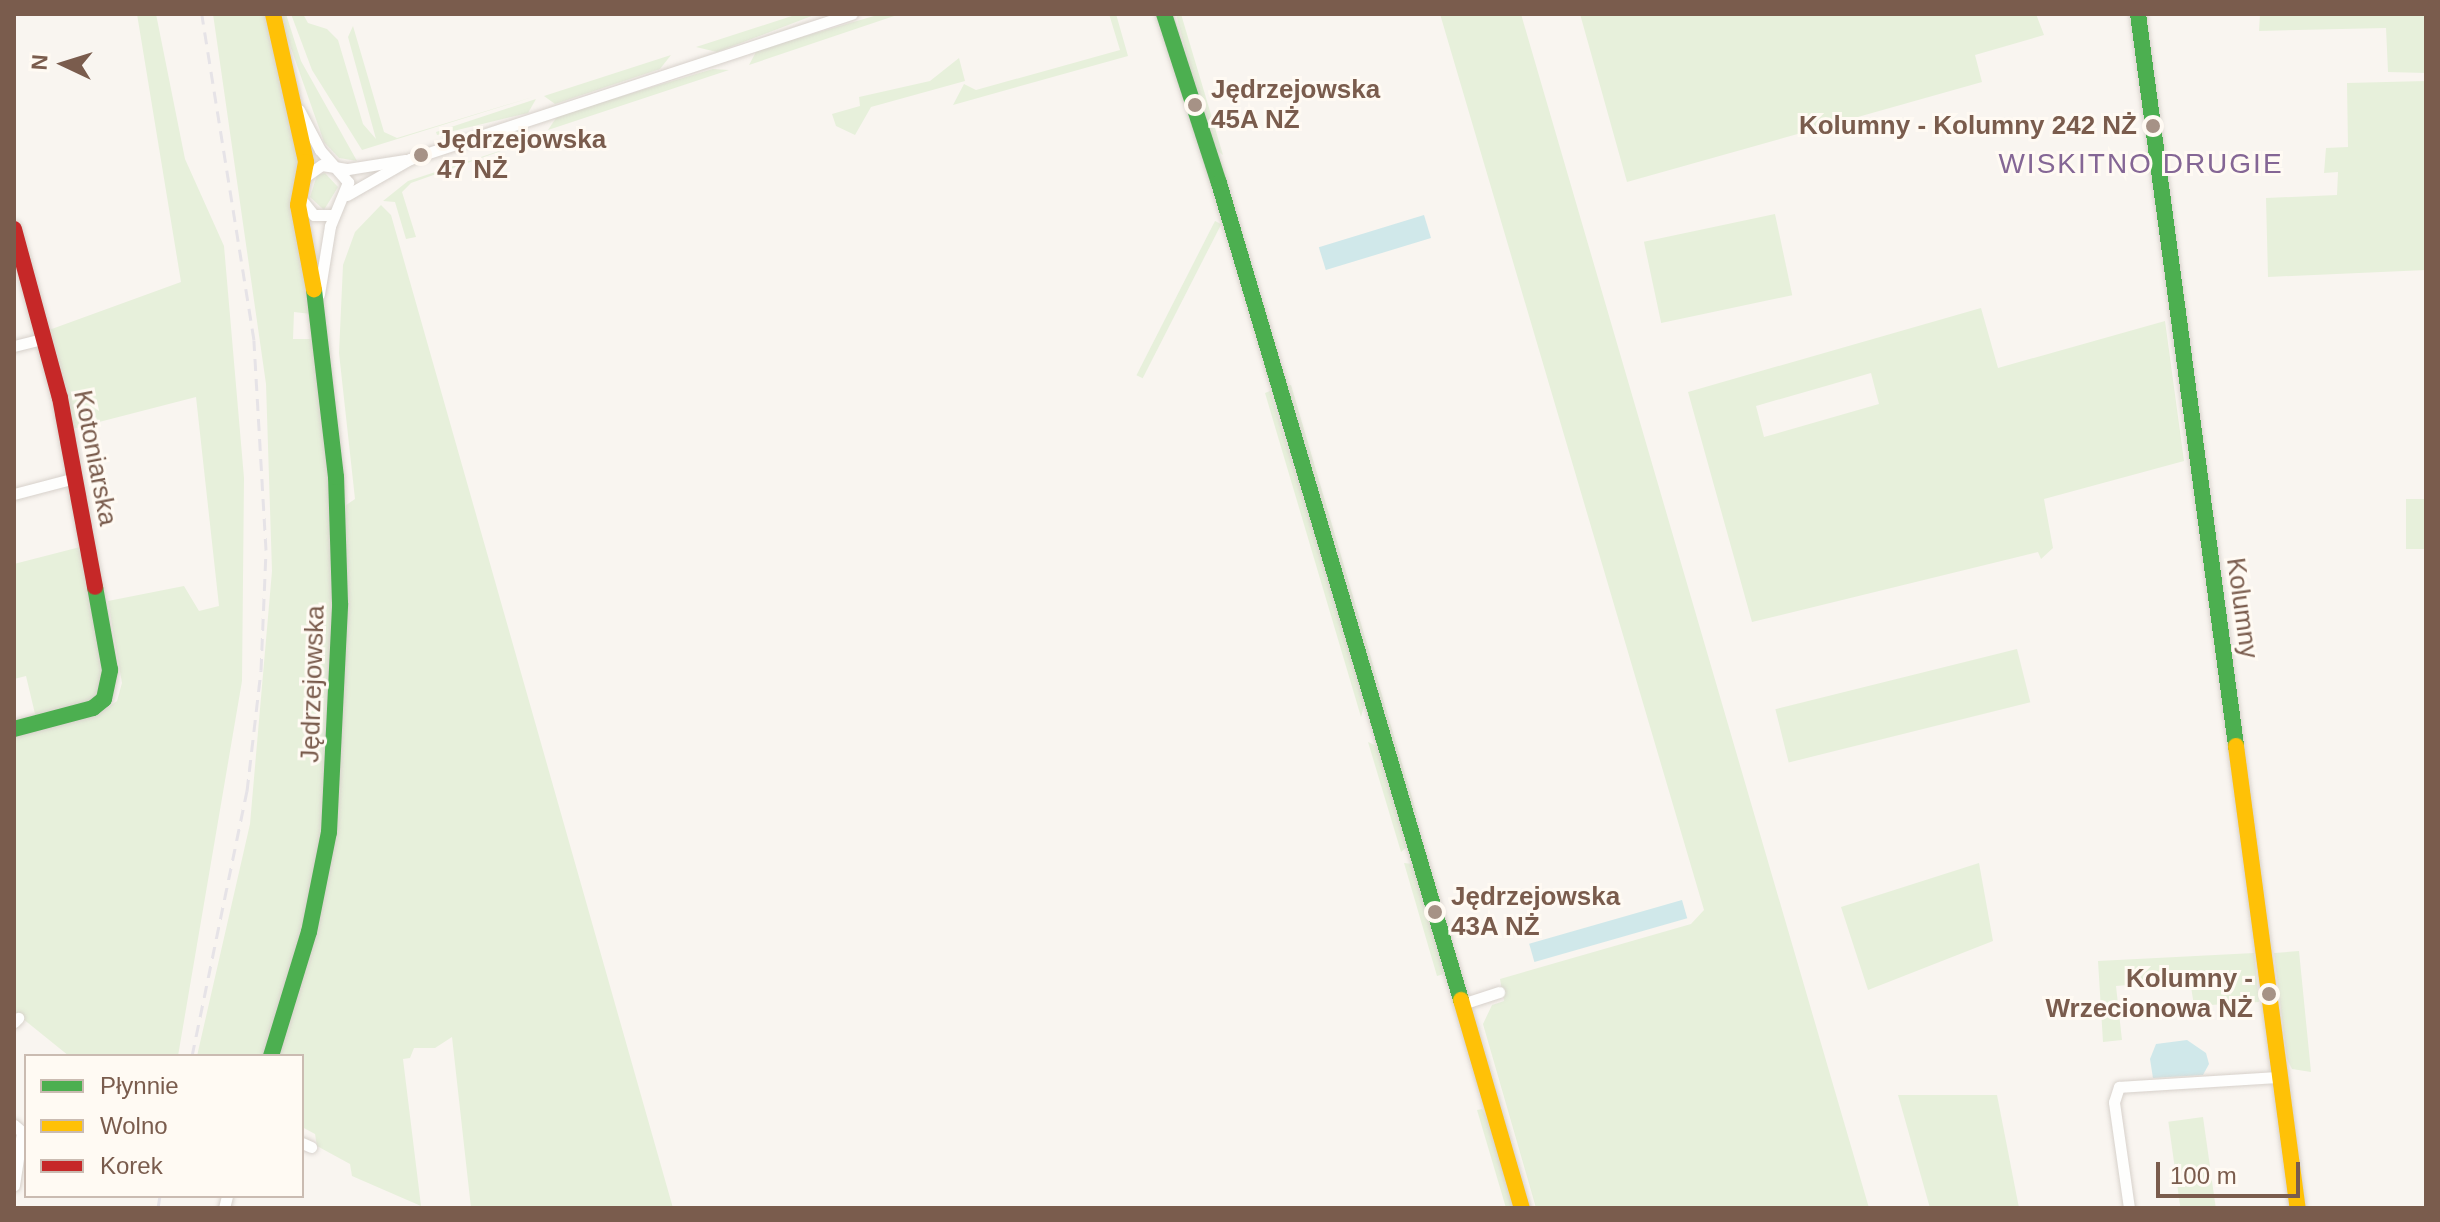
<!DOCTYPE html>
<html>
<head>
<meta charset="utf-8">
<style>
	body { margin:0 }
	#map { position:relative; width:2440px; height:1222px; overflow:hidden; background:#f9f5f0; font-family:Helvetica,sans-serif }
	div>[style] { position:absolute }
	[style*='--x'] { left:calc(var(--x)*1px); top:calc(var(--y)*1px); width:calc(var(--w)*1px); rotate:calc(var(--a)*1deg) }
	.green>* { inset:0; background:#e7f0db; transform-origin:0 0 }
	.water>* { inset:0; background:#d0e8ea; transform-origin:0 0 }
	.roads { filter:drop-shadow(0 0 2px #d7d1cb) drop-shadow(0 0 2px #d7d1cb) }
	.street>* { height:11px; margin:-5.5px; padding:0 5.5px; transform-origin:5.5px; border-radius:5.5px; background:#fefefd }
	.fast>* { height:16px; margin:-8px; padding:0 8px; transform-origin:8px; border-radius:8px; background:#4caf50 }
	.slow>* { height:16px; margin:-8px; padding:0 8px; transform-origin:8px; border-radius:8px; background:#ffc107 }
	.jam>* { height:16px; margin:-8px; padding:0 8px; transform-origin:8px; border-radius:8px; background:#c62828 }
	.rail>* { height:3px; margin-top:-1.5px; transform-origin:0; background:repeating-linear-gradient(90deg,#e6e3e7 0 12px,transparent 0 20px) }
	.dots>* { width:22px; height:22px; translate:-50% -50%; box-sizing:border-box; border:4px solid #fffaf3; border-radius:50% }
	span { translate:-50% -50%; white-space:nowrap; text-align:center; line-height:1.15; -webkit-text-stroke:6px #fffaf3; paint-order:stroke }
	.poi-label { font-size:26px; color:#7a5c4d; font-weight:700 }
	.left { translate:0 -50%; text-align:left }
	.right { translate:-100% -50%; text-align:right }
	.street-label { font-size:26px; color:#7a5c4d }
	.neighbourhood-label { font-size:28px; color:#846695; letter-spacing:2px }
	.frame { position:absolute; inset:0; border:16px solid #7a5c4d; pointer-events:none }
	.legend { position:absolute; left:24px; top:1054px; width:280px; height:144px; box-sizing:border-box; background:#fffaf3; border:2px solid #cabbb1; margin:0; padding:10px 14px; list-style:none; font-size:24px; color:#7a5c4d }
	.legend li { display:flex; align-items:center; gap:16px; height:40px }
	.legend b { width:40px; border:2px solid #cabbb1 }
	.north { position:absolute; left:24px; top:24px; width:80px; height:80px; -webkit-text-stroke:6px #fffaf3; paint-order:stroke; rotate:274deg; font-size:22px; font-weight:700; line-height:32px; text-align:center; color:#7a5c4d }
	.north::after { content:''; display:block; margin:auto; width:28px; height:36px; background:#7a5c4d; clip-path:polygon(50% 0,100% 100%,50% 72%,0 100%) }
	.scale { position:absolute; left:2156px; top:1162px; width:144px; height:36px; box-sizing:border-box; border:4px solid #7a5c4d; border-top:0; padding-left:10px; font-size:24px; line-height:28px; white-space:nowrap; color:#7a5c4d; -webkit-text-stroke:6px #fffaf3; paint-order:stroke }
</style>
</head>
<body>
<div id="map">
	<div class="green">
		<i style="clip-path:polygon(137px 14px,156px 14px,185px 159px,224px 246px,244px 478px,242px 681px,178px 1056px,69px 1056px,17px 1014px,14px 1017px,14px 734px,96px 715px,117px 701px,122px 683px,108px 601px,184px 586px,199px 611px,219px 606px,196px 397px,72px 429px,49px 330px,181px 282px)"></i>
		<i style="clip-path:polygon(213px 14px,270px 14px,299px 155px,291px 203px,311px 314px,294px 312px,293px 339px,313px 339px,333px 514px,355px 499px,339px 353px,343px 265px,355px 232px,381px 205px,391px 215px,673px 1208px,471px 1208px,452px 1037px,435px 1048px,414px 1048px,410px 1058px,403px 1059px,421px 1206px,352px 1176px,350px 1164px,317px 1146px,315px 1134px,302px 1127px,302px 1056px,197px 1056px,250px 824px,272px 571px,266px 384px)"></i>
		<i style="clip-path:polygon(279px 14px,286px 14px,301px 61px,357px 161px,339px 158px,324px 142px)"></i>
		<i style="clip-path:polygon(291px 14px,303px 14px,308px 23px,327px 29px,338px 40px,363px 124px,376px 139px,348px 37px,353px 26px,384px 132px,397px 138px,536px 96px,362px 150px,312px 70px)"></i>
		<i style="clip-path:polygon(798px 14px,817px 14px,717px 52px,696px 47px)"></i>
		<i style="clip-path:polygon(881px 14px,900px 14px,749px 65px,757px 50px)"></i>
		<i style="clip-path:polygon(1109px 14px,1116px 14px,1128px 56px,953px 105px,964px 84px,976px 90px,1120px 50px)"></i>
		<i style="clip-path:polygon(1176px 14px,1181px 14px,1223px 155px,1216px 150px,1196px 91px)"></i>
		<i style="clip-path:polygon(1440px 14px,1521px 14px,1869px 1208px,1536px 1208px,1483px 1024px,1492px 1005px,1504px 1001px,1500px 979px,1691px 924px,1704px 910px)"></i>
		<i style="clip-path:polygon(1580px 14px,2036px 14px,2044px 35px,1975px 55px,1982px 82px,1627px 182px)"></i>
		<i style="clip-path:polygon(2260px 14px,2426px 14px,2426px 73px,2388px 72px,2386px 28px,2259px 31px)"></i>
		<i style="clip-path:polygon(671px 55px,660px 69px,555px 104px,544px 96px)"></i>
		<i style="clip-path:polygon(959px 58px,965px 81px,871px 107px,855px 135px,836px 126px,832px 114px,860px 106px,859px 97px,930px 81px)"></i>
		<i style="clip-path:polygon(713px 69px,729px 70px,548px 130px,558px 115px)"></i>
		<i style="clip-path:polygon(2426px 81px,2426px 270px,2268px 277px,2266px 198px,2337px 195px,2338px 172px,2324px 173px,2326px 148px,2348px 147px,2347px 83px)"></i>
		<i style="clip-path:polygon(536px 99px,528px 113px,437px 135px,436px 132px)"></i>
		<i style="clip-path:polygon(518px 145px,411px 183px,402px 192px,416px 237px,406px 239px,395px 202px,383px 201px,408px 181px)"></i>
		<i style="clip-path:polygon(325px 173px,338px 187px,324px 210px,310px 197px,317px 175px)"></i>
		<i style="left:1775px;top:214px;width:83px;height:134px;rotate:78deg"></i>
		<i style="left:1215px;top:221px;width:7px;height:173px;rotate:27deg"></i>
		<i style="clip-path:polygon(evenodd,1981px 308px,1998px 368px,2165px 321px,2184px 461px,2044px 499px,2053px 548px,2041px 559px,2038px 552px,1752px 622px,1688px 392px,1981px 308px,1871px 373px,1879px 404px,1764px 437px,1756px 406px,1871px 373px)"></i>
		<i style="clip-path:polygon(1291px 385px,1417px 815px,1411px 810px,1286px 386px)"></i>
		<i style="clip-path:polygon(1270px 391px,1366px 698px,1361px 717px,1265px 393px)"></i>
		<i style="left:2426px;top:499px;width:50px;height:20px;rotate:90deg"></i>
		<i style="clip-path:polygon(84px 546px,104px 684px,94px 700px,36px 718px,26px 676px,14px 679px,14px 564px)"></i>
		<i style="left:2017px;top:649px;width:55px;height:249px;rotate:76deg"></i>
		<i style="clip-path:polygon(1368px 742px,1377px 746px,1408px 846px,1401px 852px)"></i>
		<i style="clip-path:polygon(1404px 863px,1413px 864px,1447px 973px,1437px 976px)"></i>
		<i style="clip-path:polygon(1979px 863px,1993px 941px,1868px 990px,1841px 907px)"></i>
		<i style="clip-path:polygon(2299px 951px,2311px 1072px,2292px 1069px,2287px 1059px,2274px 953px)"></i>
		<i style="clip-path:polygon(2254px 953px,2259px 1002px,2194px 1006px,2190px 980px,2116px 986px,2122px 1040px,2103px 1042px,2098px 961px)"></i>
		<i style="clip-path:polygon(1898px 1095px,1997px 1095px,2019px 1208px,1930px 1208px)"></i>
		<i style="clip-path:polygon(1482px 1109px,1491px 1127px,1516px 1208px,1506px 1208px,1477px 1110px)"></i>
		<i style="left:2203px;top:1117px;width:92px;height:35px;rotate:82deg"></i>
	</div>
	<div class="water">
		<i style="left:1424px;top:215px;width:24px;height:110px;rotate:73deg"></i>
		<i style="left:1682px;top:900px;width:19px;height:159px;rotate:74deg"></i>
		<i style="clip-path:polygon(2187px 1040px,2206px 1053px,2209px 1064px,2203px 1075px,2153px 1078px,2150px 1059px,2156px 1044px)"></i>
	</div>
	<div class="roads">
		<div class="street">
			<i style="--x:299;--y:110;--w:45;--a:62.3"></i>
			<i style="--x:320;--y:150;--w:43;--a:48.8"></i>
			<i style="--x:348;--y:182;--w:48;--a:112.2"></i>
			<i style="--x:330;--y:226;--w:69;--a:99.2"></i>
			<i style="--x:306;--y:176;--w:19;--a:-35"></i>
			<i style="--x:322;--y:165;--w:26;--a:9"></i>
			<i style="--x:348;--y:169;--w:58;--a:-9"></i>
			<i style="--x:347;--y:195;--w:73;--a:-29.7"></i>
			<i style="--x:410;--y:159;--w:465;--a:-18.2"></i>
			<i style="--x:300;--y:198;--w:22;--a:51"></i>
			<i style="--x:314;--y:215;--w:20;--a:0"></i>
			<i style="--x:14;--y:346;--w:32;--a:-14"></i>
			<i style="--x:14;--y:494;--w:63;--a:-14.7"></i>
			<i style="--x:1462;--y:1004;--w:39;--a:-18"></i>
			<i style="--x:14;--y:1022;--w:6;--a:-45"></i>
			<i style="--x:14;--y:1125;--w:11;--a:41"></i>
			<i style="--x:22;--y:1132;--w:54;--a:98.6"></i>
			<i style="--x:302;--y:1143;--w:10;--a:24"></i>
			<i style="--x:224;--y:1208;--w:12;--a:-76"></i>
			<i style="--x:2129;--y:1208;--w:107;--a:-98.1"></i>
			<i style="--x:2114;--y:1102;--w:16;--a:-72"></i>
			<i style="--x:2119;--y:1087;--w:161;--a:-3.6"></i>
		</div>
		<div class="fast">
			<i style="--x:1164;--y:14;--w:178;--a:72"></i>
			<i style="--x:1219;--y:183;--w:852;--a:73.5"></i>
			<i style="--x:2138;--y:14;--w:739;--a:82.37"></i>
			<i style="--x:14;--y:729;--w:82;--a:-14.9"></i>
			<i style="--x:93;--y:708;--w:14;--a:-39"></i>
			<i style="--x:104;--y:699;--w:30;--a:-78"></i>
			<i style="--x:110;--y:670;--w:84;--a:-100.2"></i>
			<i style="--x:271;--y:1056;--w:130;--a:-73"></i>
			<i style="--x:309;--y:932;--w:102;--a:-78.7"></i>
			<i style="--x:329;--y:832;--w:229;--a:-87.2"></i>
			<i style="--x:340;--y:603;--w:126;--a:-91.8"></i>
			<i style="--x:336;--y:477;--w:188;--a:-96.7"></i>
		</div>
		<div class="slow">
			<i style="--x:273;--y:14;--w:152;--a:77.4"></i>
			<i style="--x:306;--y:162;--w:44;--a:100.5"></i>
			<i style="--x:298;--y:205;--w:86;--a:79.3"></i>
			<i style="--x:2236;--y:746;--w:466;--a:82.4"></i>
			<i style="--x:1461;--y:1000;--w:217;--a:73.7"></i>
		</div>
		<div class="jam">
			<i style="--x:14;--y:229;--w:175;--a:74.8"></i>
			<i style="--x:60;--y:398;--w:192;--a:79.5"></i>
		</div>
	</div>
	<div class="rail">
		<i style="--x:192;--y:1056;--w:271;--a:-78.3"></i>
		<i style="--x:247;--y:791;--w:122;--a:-83.4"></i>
		<i style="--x:261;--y:670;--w:120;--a:-87.6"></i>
		<i style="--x:266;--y:550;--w:210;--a:-93.3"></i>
		<i style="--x:254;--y:340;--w:330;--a:-99.1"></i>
		<i style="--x:158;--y:1208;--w:12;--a:-81"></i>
	</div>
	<div class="dots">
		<i style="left:1195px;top:105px;background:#a69286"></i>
		<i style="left:2153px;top:126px;background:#a69286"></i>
		<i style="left:421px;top:155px;background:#a69286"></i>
		<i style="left:1435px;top:912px;background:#a69286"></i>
		<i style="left:2269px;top:994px;background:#a69286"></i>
	</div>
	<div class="poi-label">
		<span class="left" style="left:1211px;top:105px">Jędrzejowska<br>45A NŻ</span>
		<span class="right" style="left:2137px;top:126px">Kolumny - Kolumny 242 NŻ</span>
		<span class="left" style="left:437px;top:155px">Jędrzejowska<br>47 NŻ</span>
		<span class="left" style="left:1451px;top:912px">Jędrzejowska<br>43A NŻ</span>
		<span class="right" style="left:2253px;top:994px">Kolumny -<br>Wrzecionowa NŻ</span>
	</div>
	<div class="street-label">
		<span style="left:95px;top:458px;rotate:79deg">Kotoniarska</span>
		<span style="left:2242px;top:608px;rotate:82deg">Kolumny</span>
		<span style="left:313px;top:684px;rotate:-88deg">Jędrzejowska</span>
	</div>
	<div class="neighbourhood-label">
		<span style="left:2141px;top:164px">WISKITNO DRUGIE</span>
	</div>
	<div class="frame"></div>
	<ul class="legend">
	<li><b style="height:10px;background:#4caf50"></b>Płynnie</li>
	<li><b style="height:10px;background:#ffc107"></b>Wolno</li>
	<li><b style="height:10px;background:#c62828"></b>Korek</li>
	</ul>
	<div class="north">N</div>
	<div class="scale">100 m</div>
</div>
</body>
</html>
